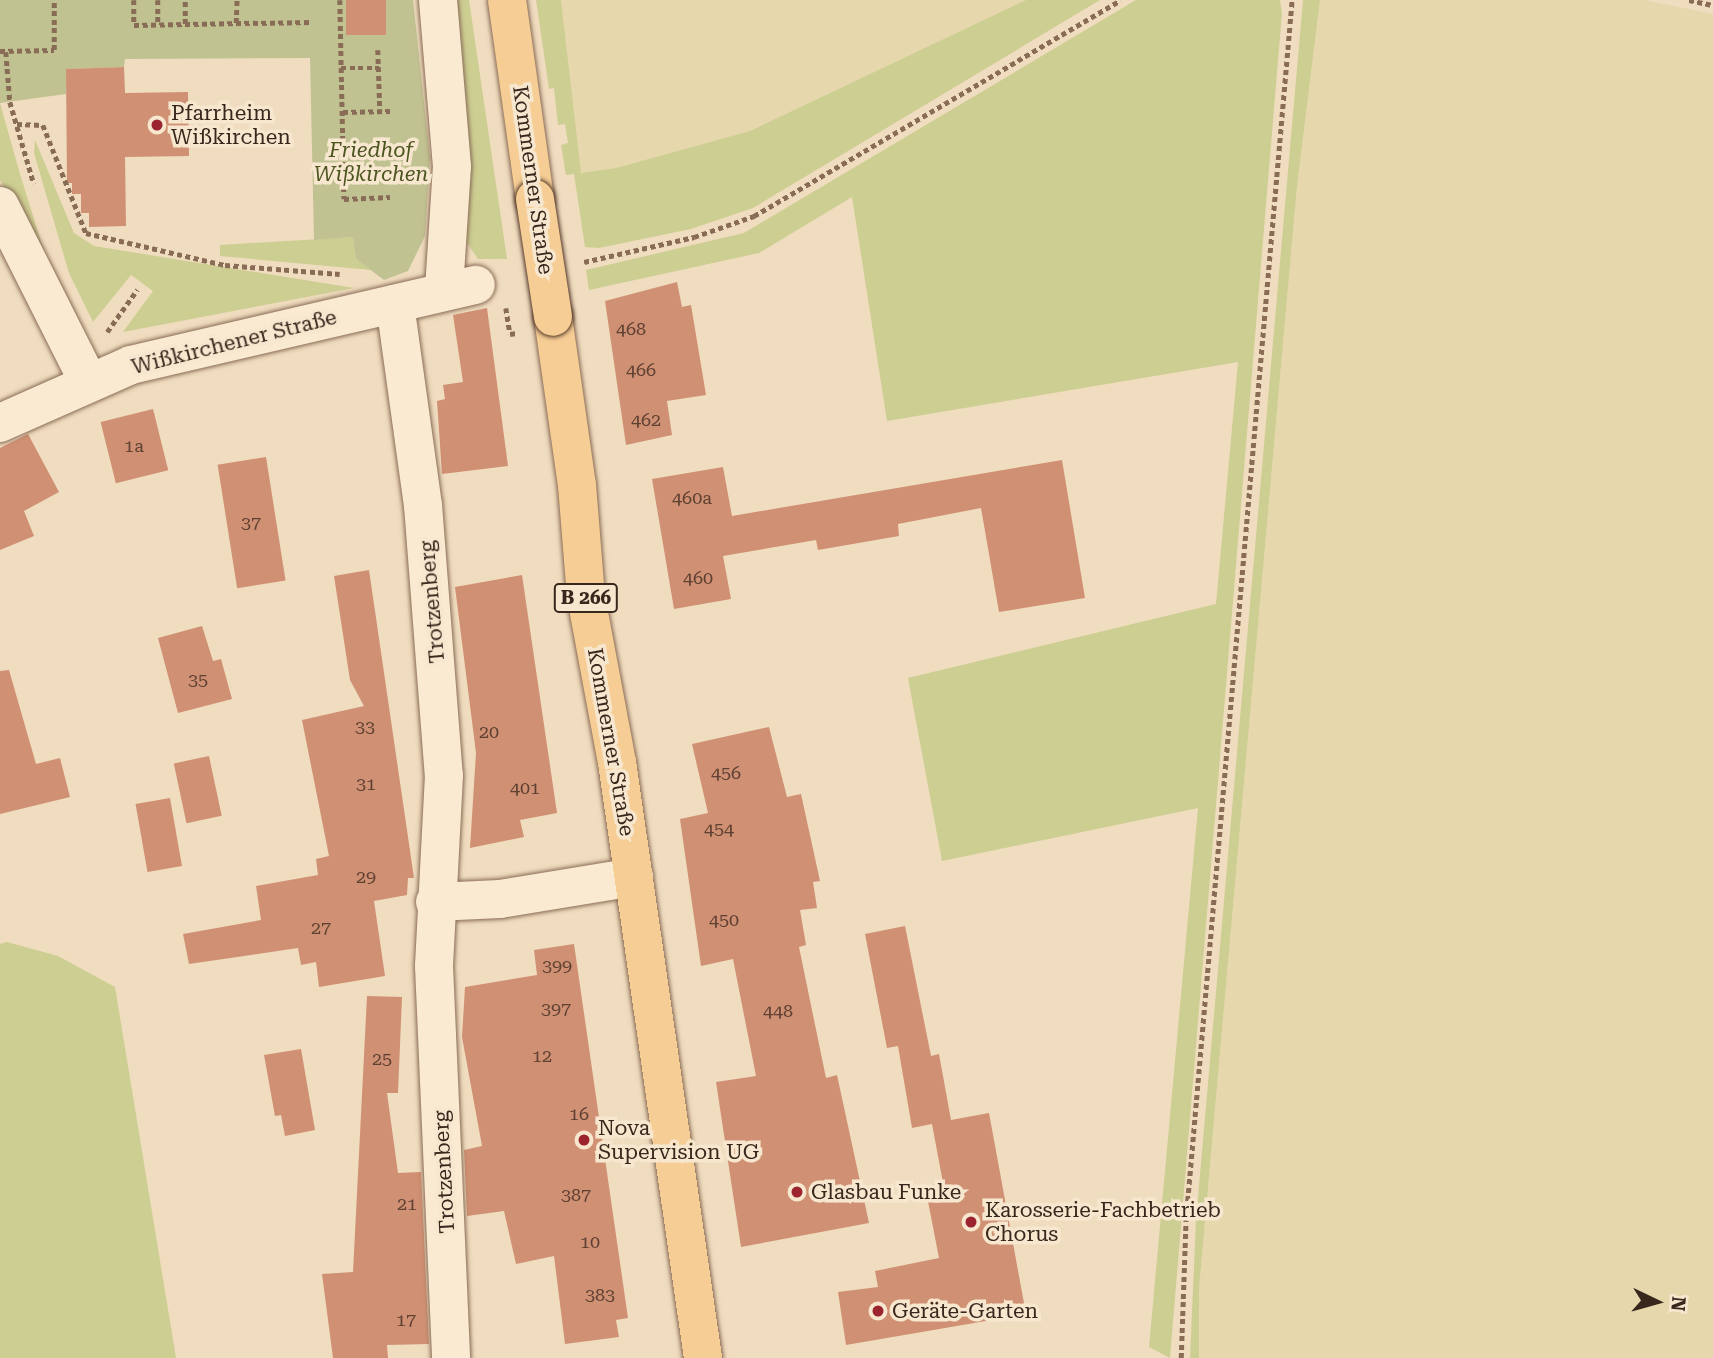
<!DOCTYPE html>
<html>
<head>
<meta charset="utf-8">
<style>
	body { margin:0 }
	#map { position:relative; width:1713px; height:1358px; overflow:hidden; background:#f0dcbf; font-family:"Roboto Serif",serif }
	div>[style] { position:absolute }
	[style*='--x'] { left:calc(var(--x)*1px); top:calc(var(--y)*1px); width:calc(var(--w)*1px); rotate:calc(var(--a)*1deg) }
	.farmland>* { inset:0; background:#e6d7ac }
	.green>* { inset:0; background:#cdce92 }
	.cemetery>* { inset:0; background:#c1c292 }
	.building>* { inset:0; background:#d09073; transform-origin:0 0 }
	.path>* { height:4.5px; margin-top:-2.25px; transform-origin:0; background:repeating-linear-gradient(90deg,#896c56 0 5px,transparent 0 8.5px) }
	.roads { filter:drop-shadow(0 0 2px #896c56) drop-shadow(0 0 2px #896c56) }
	.minor>* { height:38px; margin:-19px; padding:0 19px; transform-origin:19px; border-radius:19px; background:#faead2 }
	.major>* { height:38px; margin:-19px; padding:0 19px; transform-origin:19px; border-radius:19px; background:#f6cd94 }
	.bridges { filter:drop-shadow(0 0 2px #563b2b) drop-shadow(0 0 2px #563b2b) }
	.major-bridge>* { height:38px; margin:-19px; padding:0 19px; transform-origin:19px; border-radius:19px; background:#f6cd94 }
	.dots>* { width:19px; height:19px; translate:-50% -50%; box-sizing:border-box; border:4px solid #f7e7cf; border-radius:50% }
	span { translate:-50% -50%; white-space:nowrap; text-align:center; line-height:1.15; -webkit-text-stroke:7px #f7e7cf; paint-order:stroke }
	.number-label { font-size:18px; color:#5e4132 }
	.number-label span { -webkit-text-stroke-width:0 }
	.shield-label span { padding:2px 5px; background:#f7e7cf; border:2px solid; border-radius:5px; -webkit-text-stroke-width:0 }
	.shield-label { font-size:19px; color:#38271c; font-weight:700 }
	.poi-label { font-size:21px; color:#38271c }
	.left { translate:0 -50%; text-align:left }
	.park-label { font-size:21px; color:#4d5521; font-style:italic }
	.street-label { font-size:21px; color:#38271c }
	.north { position:absolute; left:1622px; top:1267px; width:70px; height:70px; -webkit-text-stroke:5px #f7e7cf; paint-order:stroke; rotate:95deg; font-size:19px; font-weight:700; line-height:28px; text-align:center; color:#38271c }
	.north::after { content:''; display:block; margin:auto; width:24px; height:32px; background:#38271c; clip-path:polygon(50% 0,100% 100%,50% 72%,0 100%) }
</style>
</head>
<body>
<div id="map">
	<div class="farmland">
		<i style="clip-path:polygon(561px 0,1026px 0,750px 131px,616px 168px,580px 173px)"></i>
		<i style="clip-path:polygon(1320px 0,1644px 0,1713px 14px,1713px 1358px,1199px 1358px,1199px 1289px,1297px 186px)"></i>
	</div>
	<div class="green">
		<i style="clip-path:polygon(451px 0,469px 0,507px 259px,478px 259px,465px 240px)"></i>
		<i style="clip-path:polygon(536px 0,561px 0,581px 173px,616px 168px,750px 131px,1026px 0,1100px 0,753px 208px,691px 229px,599px 248px,585px 247px,574px 174px,566px 175px,561px 145px,568px 143px,565px 124px,558px 125px,554px 88px,549px 89px)"></i>
		<i style="clip-path:polygon(1136px 0,1280px 0,1282px 13px,1170px 1358px,1149px 1347px,1198px 808px,942px 861px,908px 678px,1216px 604px,1238px 362px,887px 421px,852px 197px,759px 253px,589px 290px,586px 270px,744px 233px)"></i>
		<i style="clip-path:polygon(1303px 0,1320px 0,1297px 186px,1199px 1289px,1199px 1358px,1190px 1358px,1196px 1220px)"></i>
		<i style="clip-path:polygon(0 103px,20px 174px,48px 264px,0 180px)"></i>
		<i style="clip-path:polygon(35px 140px,74px 233px,94px 246px,354px 288px,123px 332px,153px 291px,131px 275px,93px 322px,69px 273px,34px 153px)"></i>
		<i style="clip-path:polygon(353px 237px,356px 259px,371px 270px,220px 256px,220px 245px)"></i>
		<i style="clip-path:polygon(7px 942px,58px 956px,115px 987px,176px 1358px,0 1358px,0 944px)"></i>
	</div>
	<div class="cemetery">
		<i style="clip-path:polygon(0 0,413px 0,430px 158px,425px 236px,408px 271px,384px 280px,356px 259px,353px 237px,314px 240px,310px 58px,125px 59px,124px 67px,67px 69px,66px 94px,0 103px)"></i>
	</div>
	<div class="building">
		<i style="left:346px;top:0;width:40px;height:35px"></i>
		<i style="clip-path:polygon(124px 67px,125px 93px,188px 92px,189px 156px,125px 157px,126px 226px,89px 227px,89px 213px,81px 213px,81px 194px,72px 194px,72px 183px,67px 183px,66px 69px)"></i>
		<i style="clip-path:polygon(677px 282px,682px 307px,691px 305px,706px 395px,667px 401px,672px 435px,626px 445px,605px 301px)"></i>
		<i style="clip-path:polygon(487px 308px,508px 466px,442px 474px,437px 401px,445px 399px,443px 385px,463px 382px,453px 315px)"></i>
		<i style="left:153px;top:409px;width:63px;height:54px;rotate:76deg"></i>
		<i style="clip-path:polygon(28px 434px,59px 492px,24px 511px,34px 536px,0 550px,0 448px)"></i>
		<i style="left:266px;top:457px;width:125px;height:49px;rotate:81deg"></i>
		<i style="clip-path:polygon(1062px 460px,1085px 598px,999px 612px,981px 508px,898px 524px,899px 536px,818px 550px,816px 540px,723px 556px,731px 599px,674px 609px,652px 479px,723px 467px,732px 516px)"></i>
		<i style="clip-path:polygon(369px 570px,414px 878px,408px 878px,407px 895px,374px 901px,385px 976px,319px 987px,316px 962px,301px 965px,298px 948px,189px 964px,183px 934px,261px 920px,256px 886px,318px 875px,316px 859px,329px 856px,302px 720px,364px 706px,350px 680px,334px 576px)"></i>
		<i style="clip-path:polygon(522px 575px,557px 813px,520px 820px,524px 837px,470px 848px,476px 753px,455px 587px)"></i>
		<i style="clip-path:polygon(202px 626px,213px 661px,221px 659px,232px 699px,178px 713px,158px 638px)"></i>
		<i style="clip-path:polygon(9px 670px,36px 764px,60px 758px,70px 797px,0 814px,0 671px)"></i>
		<i style="clip-path:polygon(769px 727px,787px 797px,801px 794px,820px 881px,813px 882px,817px 908px,800px 910px,806px 945px,799px 947px,826px 1078px,837px 1075px,869px 1223px,741px 1247px,716px 1082px,756px 1076px,733px 959px,701px 966px,680px 819px,708px 813px,692px 744px)"></i>
		<i style="left:209px;top:756px;width:61px;height:36px;rotate:78deg"></i>
		<i style="left:170px;top:798px;width:69px;height:35px;rotate:80deg"></i>
		<i style="clip-path:polygon(905px 926px,931px 1056px,939px 1054px,951px 1120px,989px 1113px,1026px 1314px,846px 1345px,838px 1292px,878px 1287px,875px 1271px,939px 1258px,925px 1186px,943px 1183px,932px 1124px,912px 1128px,898px 1046px,887px 1048px,865px 934px)"></i>
		<i style="clip-path:polygon(574px 944px,628px 1318px,616px 1320px,619px 1337px,565px 1344px,554px 1256px,516px 1264px,504px 1211px,467px 1216px,464px 1150px,482px 1146px,462px 1037px,465px 987px,537px 975px,534px 950px)"></i>
		<i style="clip-path:polygon(367px 996px,402px 997px,398px 1093px,387px 1093px,398px 1173px,421px 1172px,429px 1344px,387px 1345px,388px 1358px,333px 1358px,322px 1274px,353px 1272px)"></i>
		<i style="clip-path:polygon(301px 1049px,315px 1130px,285px 1136px,281px 1115px,275px 1116px,264px 1055px)"></i>
	</div>
	<div class="path">
		<i style="--x:134;--y:0;--w:25;--a:90"></i>
		<i style="--x:134;--y:25;--w:178;--a:-1"></i>
		<i style="--x:158;--y:0;--w:24;--a:90"></i>
		<i style="--x:340;--y:0;--w:199;--a:88.8"></i>
		<i style="--x:344;--y:199;--w:46;--a:-2.5"></i>
		<i style="--x:1689;--y:0;--w:25;--a:12"></i>
		<i style="--x:236;--y:23;--w:23;--a:-88"></i>
		<i style="--x:185;--y:24;--w:24;--a:-90"></i>
		<i style="--x:378;--y:50;--w:61;--a:88.1"></i>
		<i style="--x:0;--y:51;--w:54;--a:-1.1"></i>
		<i style="--x:54;--y:50;--w:50;--a:-90"></i>
		<i style="--x:6;--y:52;--w:50;--a:85.4"></i>
		<i style="--x:10;--y:102;--w:85;--a:73.7"></i>
		<i style="--x:341;--y:68;--w:38;--a:0"></i>
		<i style="--x:343;--y:112;--w:47;--a:-1.2"></i>
		<i style="--x:17;--y:124;--w:26;--a:2"></i>
		<i style="--x:43;--y:125;--w:116;--a:68.3"></i>
		<i style="--x:86;--y:233;--w:143;--a:13"></i>
		<i style="--x:225;--y:265;--w:115;--a:4.5"></i>
		<i style="--x:343;--y:155;--w:45;--a:-2.5"></i>
		<i style="--x:584;--y:262;--w:113;--a:-12.8"></i>
		<i style="--x:694;--y:237;--w:64;--a:-19.3"></i>
		<i style="--x:754;--y:216;--w:425;--a:-30.5"></i>
		<i style="--x:506;--y:308;--w:26;--a:81"></i>
		<i style="--x:510;--y:334;--w:7;--a:-8"></i>
		<i style="--x:107;--y:332;--w:52;--a:-54.5"></i>
		<i style="--x:1181;--y:1358;--w:140;--a:-88"></i>
		<i style="--x:1186;--y:1218;--w:1223;--a:-85.03"></i>
	</div>
	<div class="roads">
		<div class="minor">
			<i style="--x:438;--y:0;--w:167;--a:85.2"></i>
			<i style="--x:452;--y:166;--w:125;--a:93.7"></i>
			<i style="--x:0;--y:206;--w:196;--a:63.3"></i>
			<i style="--x:395;--y:304;--w:203;--a:82.1"></i>
			<i style="--x:423;--y:505;--w:271;--a:85.6"></i>
			<i style="--x:444;--y:775;--w:191;--a:93"></i>
			<i style="--x:434;--y:966;--w:392;--a:87.5"></i>
			<i style="--x:0;--y:423;--w:143;--a:-23.9"></i>
			<i style="--x:131;--y:365;--w:354;--a:-13.1"></i>
			<i style="--x:435;--y:902;--w:65;--a:-2.6"></i>
			<i style="--x:500;--y:899;--w:136;--a:-9.3"></i>
		</div>
		<div class="major">
			<i style="--x:507;--y:0;--w:201;--a:82"></i>
			<i style="--x:553;--y:317;--w:170;--a:81.9"></i>
			<i style="--x:577;--y:485;--w:112;--a:85.4"></i>
			<i style="--x:586;--y:597;--w:168;--a:79.4"></i>
			<i style="--x:617;--y:762;--w:602;--a:81.79"></i>
		</div>
	</div>
	<div class="bridges">
		<div class="major-bridge">
			<i style="--x:535;--y:199;--w:119;--a:81.3"></i>
		</div>
	</div>
	<div class="dots">
		<i style="left:157px;top:125px;background:#9b2430"></i>
		<i style="left:584px;top:1140px;background:#9b2430"></i>
		<i style="left:797px;top:1192px;background:#9b2430"></i>
		<i style="left:971px;top:1222px;background:#9b2430"></i>
		<i style="left:878px;top:1311px;background:#9b2430"></i>
	</div>
	<div class="number-label">
		<span style="left:631px;top:329px">468</span>
		<span style="left:641px;top:370px">466</span>
		<span style="left:646px;top:420px">462</span>
		<span style="left:134px;top:446px">1a</span>
		<span style="left:692px;top:498px">460a</span>
		<span style="left:251px;top:523px">37</span>
		<span style="left:698px;top:578px">460</span>
		<span style="left:198px;top:680px">35</span>
		<span style="left:365px;top:727px">33</span>
		<span style="left:489px;top:732px">20</span>
		<span style="left:726px;top:773px">456</span>
		<span style="left:366px;top:784px">31</span>
		<span style="left:525px;top:788px">401</span>
		<span style="left:719px;top:829px">454</span>
		<span style="left:366px;top:877px">29</span>
		<span style="left:724px;top:920px">450</span>
		<span style="left:321px;top:928px">27</span>
		<span style="left:557px;top:966px">399</span>
		<span style="left:556px;top:1009px">397</span>
		<span style="left:778px;top:1011px">448</span>
		<span style="left:542px;top:1056px">12</span>
		<span style="left:382px;top:1059px">25</span>
		<span style="left:579px;top:1114px">16</span>
		<span style="left:576px;top:1195px">387</span>
		<span style="left:407px;top:1204px">21</span>
		<span style="left:590px;top:1242px">10</span>
		<span style="left:600px;top:1295px">383</span>
		<span style="left:406px;top:1320px">17</span>
	</div>
	<div class="shield-label">
		<span style="left:586px;top:598px">B 266</span>
	</div>
	<div class="poi-label">
		<span class="left" style="left:171px;top:125px">Pfarrheim<br>Wißkirchen</span>
		<span class="left" style="left:598px;top:1140px">Nova<br>Supervision UG</span>
		<span class="left" style="left:811px;top:1192px">Glasbau Funke</span>
		<span class="left" style="left:985px;top:1222px">Karosserie-Fachbetrieb<br>Chorus</span>
		<span class="left" style="left:892px;top:1311px">Geräte-Garten</span>
	</div>
	<div class="park-label">
		<span style="left:371px;top:162px">Friedhof<br>Wißkirchen</span>
	</div>
	<div class="street-label">
		<span style="left:533px;top:180px;rotate:82deg">Kommerner Straße</span>
		<span style="left:234px;top:342px;rotate:-14deg">Wißkirchener Straße</span>
		<span style="left:432px;top:602px;rotate:-95deg">Trotzenberg</span>
		<span style="left:611px;top:742px;rotate:80deg">Kommerner Straße</span>
		<span style="left:444px;top:1172px;rotate:-93deg">Trotzenberg</span>
	</div>
	<div class="north">N</div>
</div>
</body>
</html>
